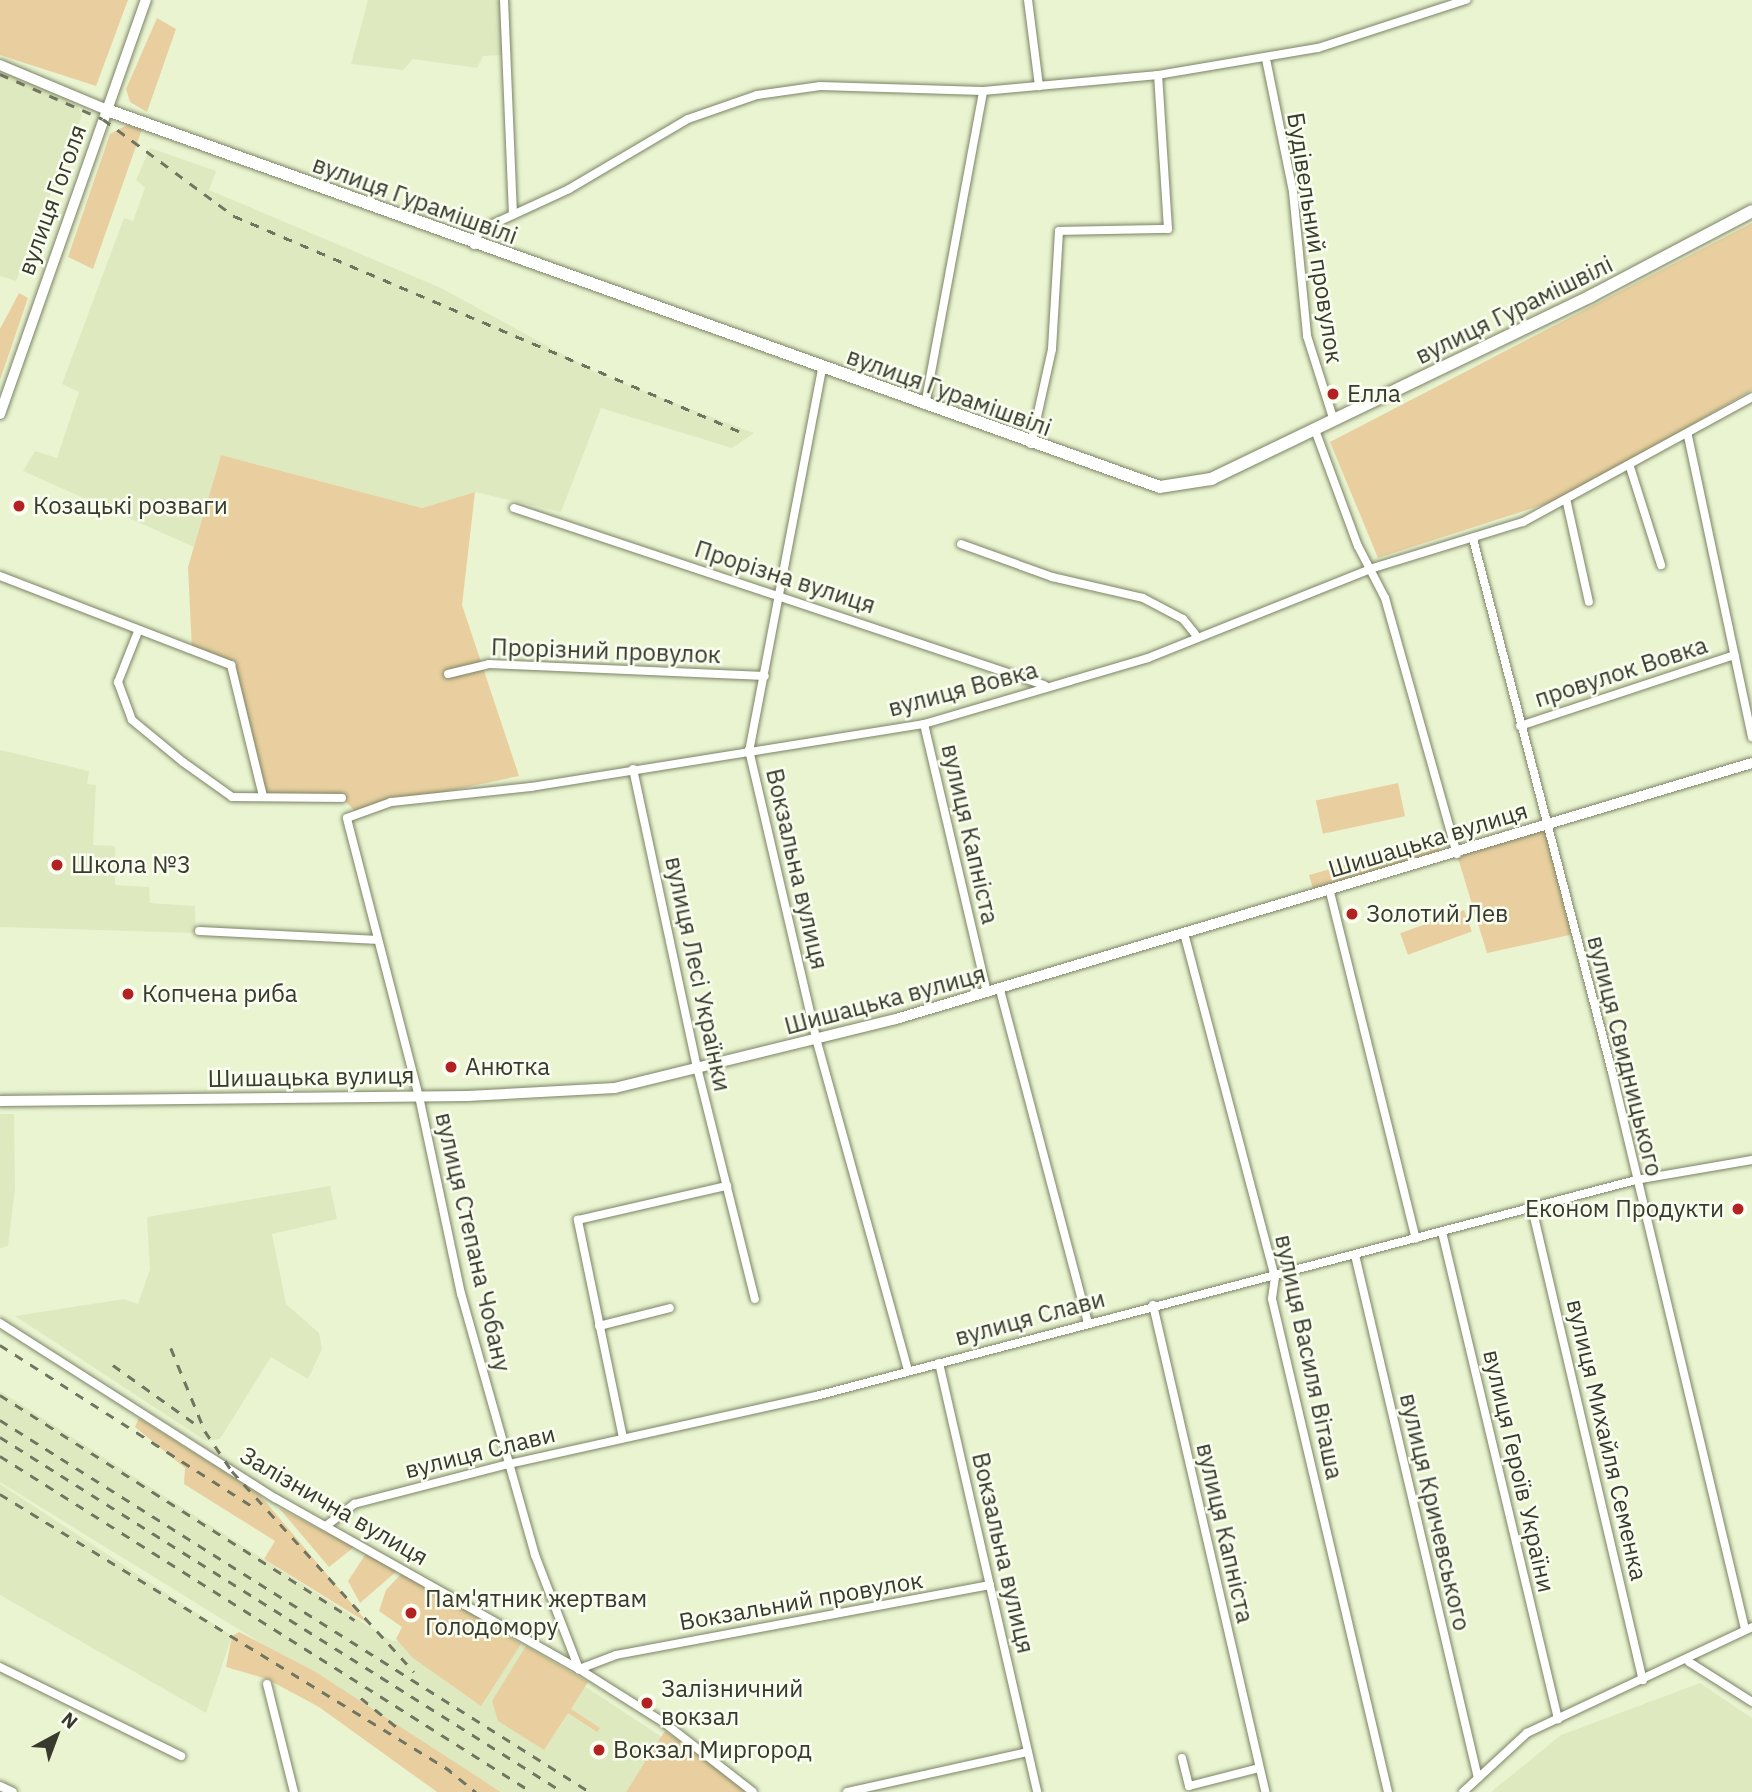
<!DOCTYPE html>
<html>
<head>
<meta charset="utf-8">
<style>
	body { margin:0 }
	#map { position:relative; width:1752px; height:1792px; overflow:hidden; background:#eaf4d1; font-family:"IBM Plex Sans",sans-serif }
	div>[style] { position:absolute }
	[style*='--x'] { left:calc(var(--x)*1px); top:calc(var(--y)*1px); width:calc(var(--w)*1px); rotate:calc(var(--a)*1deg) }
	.built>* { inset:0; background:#dfe9c0 }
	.green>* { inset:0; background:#e9cf9f; transform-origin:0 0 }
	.roads { filter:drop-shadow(0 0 2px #7b8364) drop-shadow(0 0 2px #7b8364) }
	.minor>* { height:8px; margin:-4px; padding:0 4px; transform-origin:4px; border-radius:4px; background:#fff }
	.tertiary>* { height:10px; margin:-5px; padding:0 5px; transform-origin:5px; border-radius:5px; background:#fff }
	.secondary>* { height:12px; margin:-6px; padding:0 6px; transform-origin:6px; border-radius:6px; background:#fff }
	.rail>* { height:2.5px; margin-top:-1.25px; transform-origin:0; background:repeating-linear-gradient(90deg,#707561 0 9px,transparent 0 18px) }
	.dots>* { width:19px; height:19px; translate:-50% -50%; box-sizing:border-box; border:4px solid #fafef0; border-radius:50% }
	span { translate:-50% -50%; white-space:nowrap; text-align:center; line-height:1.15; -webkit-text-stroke:5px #fafef0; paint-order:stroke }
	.street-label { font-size:24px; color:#373a2d }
	.poi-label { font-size:24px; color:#373a2d }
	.left { translate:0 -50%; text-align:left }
	.right { translate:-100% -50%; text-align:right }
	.north { position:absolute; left:21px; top:1701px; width:70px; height:70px; -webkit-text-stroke:5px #fafef0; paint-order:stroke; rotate:41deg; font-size:19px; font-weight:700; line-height:28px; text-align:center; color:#373a2d }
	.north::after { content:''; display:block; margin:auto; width:24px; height:32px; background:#373a2d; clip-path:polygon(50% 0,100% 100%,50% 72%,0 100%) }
</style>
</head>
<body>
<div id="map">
	<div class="built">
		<i style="clip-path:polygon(368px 0,500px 0,504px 55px,483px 56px,477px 68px,413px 59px,403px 70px,351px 64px)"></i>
		<i style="clip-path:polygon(0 71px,74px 100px,82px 115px,16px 281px,0 276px)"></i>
		<i style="clip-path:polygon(150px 148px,216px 171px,209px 190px,441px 288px,599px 374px,754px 433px,732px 448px,601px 408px,561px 512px,475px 492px,422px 508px,221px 455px,194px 547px,23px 471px,35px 451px,57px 458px,79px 392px,62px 384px,124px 218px,133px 221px,145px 188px,136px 180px)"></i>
		<i style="clip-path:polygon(0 750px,89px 771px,87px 784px,96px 785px,93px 845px,115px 846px,115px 885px,149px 887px,150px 903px,195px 906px,196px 933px,0 927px)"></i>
		<i style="clip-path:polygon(0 1114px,14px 1114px,15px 1188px,8px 1246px,0 1248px)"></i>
		<i style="clip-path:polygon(330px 1186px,337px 1219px,272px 1234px,286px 1304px,319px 1333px,322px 1349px,308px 1379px,271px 1357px,220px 1439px,206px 1441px,15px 1316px,124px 1299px,138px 1304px,150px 1269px,147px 1217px)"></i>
		<i style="clip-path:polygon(0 1391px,392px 1641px,517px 1642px,746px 1792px,502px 1792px,0 1482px)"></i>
		<i style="clip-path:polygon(0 1484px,232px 1636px,206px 1713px,0 1595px)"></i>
		<i style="clip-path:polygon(1700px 1683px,1752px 1718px,1752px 1792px,1491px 1792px,1561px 1735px)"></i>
	</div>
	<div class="green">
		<i style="clip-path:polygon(0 0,128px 0,96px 86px,0 55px)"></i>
		<i style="clip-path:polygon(157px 18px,176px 29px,147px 112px,130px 102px,126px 89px)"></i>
		<i style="clip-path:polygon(127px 125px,142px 129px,93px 269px,68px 257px,110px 134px)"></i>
		<i style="clip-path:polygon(1752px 223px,1752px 390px,1567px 497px,1378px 558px,1330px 442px)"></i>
		<i style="clip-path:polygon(19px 293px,28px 298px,0 380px,0 329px)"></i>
		<i style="clip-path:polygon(221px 455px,422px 508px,475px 492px,462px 605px,519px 776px,355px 811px,342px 798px,263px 796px,231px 665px,192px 651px,188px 567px)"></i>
		<i style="left:1398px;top:783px;width:34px;height:84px;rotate:78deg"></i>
		<i style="clip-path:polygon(1548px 826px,1574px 934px,1487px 953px,1457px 855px)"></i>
		<i style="clip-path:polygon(1437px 839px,1440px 851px,1313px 889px,1309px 875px)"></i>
		<i style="left:1464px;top:910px;width:23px;height:68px;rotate:70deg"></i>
		<i style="clip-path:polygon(139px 1418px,259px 1494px,369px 1624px,264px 1559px,275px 1541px,184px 1484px,185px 1468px,135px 1427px)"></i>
		<i style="clip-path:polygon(279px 1508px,354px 1547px,329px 1567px)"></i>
		<i style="clip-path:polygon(367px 1552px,398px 1570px,360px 1603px,348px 1581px)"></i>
		<i style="clip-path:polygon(403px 1572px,521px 1644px,481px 1706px,413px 1658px,396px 1639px,402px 1627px,379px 1611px,386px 1590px)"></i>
		<i style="clip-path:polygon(239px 1632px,314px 1671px,501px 1792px,437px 1792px,319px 1707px,267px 1679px,226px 1667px,232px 1636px)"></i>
		<i style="clip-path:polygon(526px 1646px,588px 1682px,571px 1709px,600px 1728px,597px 1732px,568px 1713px,544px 1750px,498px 1721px,492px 1701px)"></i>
		<i style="clip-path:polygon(665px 1731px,723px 1771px,745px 1792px,626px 1792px,645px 1762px,615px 1744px,618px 1739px,647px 1758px)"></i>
	</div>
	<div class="roads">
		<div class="minor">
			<i style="--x:504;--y:0;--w:214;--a:87.6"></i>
			<i style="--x:1028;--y:0;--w:87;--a:82.7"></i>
			<i style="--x:1266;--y:59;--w:136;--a:78.5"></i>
			<i style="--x:1293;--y:192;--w:145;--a:84.4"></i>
			<i style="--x:1307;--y:336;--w:89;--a:72.4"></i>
			<i style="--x:474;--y:245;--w:16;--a:-68"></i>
			<i style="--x:480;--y:230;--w:98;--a:-24.7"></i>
			<i style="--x:569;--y:189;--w:138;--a:-30.5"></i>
			<i style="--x:688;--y:119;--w:73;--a:-19.2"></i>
			<i style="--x:757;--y:95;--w:64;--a:-8.1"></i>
			<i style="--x:820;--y:86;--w:163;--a:1.8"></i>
			<i style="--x:983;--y:91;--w:176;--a:-5.2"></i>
			<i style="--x:1158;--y:75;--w:162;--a:-9.6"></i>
			<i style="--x:1318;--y:48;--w:156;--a:-18"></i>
			<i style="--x:822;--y:369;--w:388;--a:100.8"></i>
			<i style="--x:749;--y:750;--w:300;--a:76.9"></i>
			<i style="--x:817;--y:1042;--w:341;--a:74.5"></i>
			<i style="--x:925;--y:405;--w:319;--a:-79.5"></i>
			<i style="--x:1315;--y:430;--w:124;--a:69.7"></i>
			<i style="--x:1358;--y:546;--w:59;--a:62.6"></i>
			<i style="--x:1385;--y:598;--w:266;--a:74.3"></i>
			<i style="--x:1688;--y:436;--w:308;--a:78"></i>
			<i style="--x:1031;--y:444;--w:97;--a:-77.5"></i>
			<i style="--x:1052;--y:349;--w:118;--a:-86.6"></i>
			<i style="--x:1059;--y:231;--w:109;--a:-1.1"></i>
			<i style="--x:1168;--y:229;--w:154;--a:-93.7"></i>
			<i style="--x:1630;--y:467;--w:103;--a:72.4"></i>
			<i style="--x:1567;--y:503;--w:101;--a:77.5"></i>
			<i style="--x:514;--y:508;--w:559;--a:18.47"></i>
			<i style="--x:1473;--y:539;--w:551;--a:75.38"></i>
			<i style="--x:1612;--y:1072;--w:573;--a:76.57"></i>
			<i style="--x:961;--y:544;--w:97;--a:19.9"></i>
			<i style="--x:1052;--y:577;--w:93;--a:13"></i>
			<i style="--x:1143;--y:598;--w:45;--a:27.7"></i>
			<i style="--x:1183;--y:619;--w:19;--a:51"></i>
			<i style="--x:0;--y:576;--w:248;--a:21.1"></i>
			<i style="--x:231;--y:665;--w:135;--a:76.3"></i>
			<i style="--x:137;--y:634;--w:52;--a:111.6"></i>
			<i style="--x:118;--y:682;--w:40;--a:69.8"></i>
			<i style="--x:132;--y:720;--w:66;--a:39.5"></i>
			<i style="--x:183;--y:762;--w:60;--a:35.5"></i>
			<i style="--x:232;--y:797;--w:110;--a:0.5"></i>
			<i style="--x:448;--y:674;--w:42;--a:-13.7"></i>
			<i style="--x:489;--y:664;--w:276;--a:2.5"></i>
			<i style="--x:924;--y:724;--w:276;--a:76.8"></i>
			<i style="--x:1520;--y:726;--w:226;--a:-18.3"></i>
			<i style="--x:633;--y:769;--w:309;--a:77.9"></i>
			<i style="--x:698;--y:1071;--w:235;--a:76"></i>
			<i style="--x:1330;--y:892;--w:357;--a:76.1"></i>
			<i style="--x:199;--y:931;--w:176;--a:2.9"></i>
			<i style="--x:1184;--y:933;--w:356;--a:75.2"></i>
			<i style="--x:1275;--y:1277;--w:22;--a:98"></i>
			<i style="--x:1272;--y:1299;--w:506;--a:76.76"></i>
			<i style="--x:1000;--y:990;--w:343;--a:75.2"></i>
			<i style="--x:1532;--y:1208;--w:485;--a:76.8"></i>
			<i style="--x:1442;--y:1232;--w:501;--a:76.6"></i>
			<i style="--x:1355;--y:1255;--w:537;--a:76.77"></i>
			<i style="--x:1153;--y:1305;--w:500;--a:77"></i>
			<i style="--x:0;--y:1323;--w:326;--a:32.5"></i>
			<i style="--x:275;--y:1498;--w:349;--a:29.4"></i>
			<i style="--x:579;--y:1669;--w:103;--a:32.3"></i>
			<i style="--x:666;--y:1724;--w:110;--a:38"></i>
			<i style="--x:599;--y:1326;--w:73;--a:-14.2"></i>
			<i style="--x:939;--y:1363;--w:440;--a:77.1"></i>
			<i style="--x:623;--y:1438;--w:223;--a:-101.7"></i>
			<i style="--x:578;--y:1220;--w:153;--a:-12.9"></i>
			<i style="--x:326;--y:1526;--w:36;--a:-38"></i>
			<i style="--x:354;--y:1504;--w:160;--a:-14.5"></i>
			<i style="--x:509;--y:1464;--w:314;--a:-12.5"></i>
			<i style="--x:816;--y:1396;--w:848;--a:-14.76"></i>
			<i style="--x:1636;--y:1180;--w:118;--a:-9.8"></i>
			<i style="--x:990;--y:1585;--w:380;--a:169.4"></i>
			<i style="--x:616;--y:1655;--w:40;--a:159"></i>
			<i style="--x:579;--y:1669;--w:122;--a:-111.1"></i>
			<i style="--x:535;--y:1555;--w:271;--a:-105.8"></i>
			<i style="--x:461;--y:1294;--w:201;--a:-102"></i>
			<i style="--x:419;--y:1097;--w:288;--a:-104.5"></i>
			<i style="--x:347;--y:818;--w:47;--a:-20"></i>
			<i style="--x:391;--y:802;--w:141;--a:-6.1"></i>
			<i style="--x:531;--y:787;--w:398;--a:-9.1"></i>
			<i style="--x:924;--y:724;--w:152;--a:-16.4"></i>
			<i style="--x:1070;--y:681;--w:81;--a:-16.4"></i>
			<i style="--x:1148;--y:658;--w:239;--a:-21.8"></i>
			<i style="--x:1370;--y:569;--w:160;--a:-17.1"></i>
			<i style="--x:1523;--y:522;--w:261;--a:-28.6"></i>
			<i style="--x:1689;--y:1662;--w:75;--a:32.4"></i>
			<i style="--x:0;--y:1667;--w:202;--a:26.2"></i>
			<i style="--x:267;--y:1684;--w:111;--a:76"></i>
			<i style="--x:1182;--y:1758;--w:29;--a:76"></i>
			<i style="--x:1189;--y:1786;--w:72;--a:-14.4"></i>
			<i style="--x:0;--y:1786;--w:14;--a:25"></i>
			<i style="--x:847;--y:1792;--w:185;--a:-12.5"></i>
			<i style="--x:1463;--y:1792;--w:87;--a:-42.7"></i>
			<i style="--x:1527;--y:1733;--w:249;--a:-25.2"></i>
		</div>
		<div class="tertiary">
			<i style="--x:0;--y:65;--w:116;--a:22.8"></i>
			<i style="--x:0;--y:414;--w:439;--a:-70.6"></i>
			<i style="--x:0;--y:1101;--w:467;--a:-0.6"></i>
			<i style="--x:467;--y:1096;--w:148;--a:-3.1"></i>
			<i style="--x:615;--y:1088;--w:289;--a:-13.8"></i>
			<i style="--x:896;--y:1019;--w:893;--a:-16.65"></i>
		</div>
		<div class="secondary">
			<i style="--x:107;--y:110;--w:1118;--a:19.7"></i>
			<i style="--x:1160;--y:487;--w:52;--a:-8.9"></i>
			<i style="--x:1211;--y:479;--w:422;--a:-25.7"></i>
			<i style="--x:1591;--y:296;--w:182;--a:-27.8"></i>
		</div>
	</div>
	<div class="rail">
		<i style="--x:0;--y:74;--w:112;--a:23.6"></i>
		<i style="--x:103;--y:119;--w:163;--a:36.5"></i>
		<i style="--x:234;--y:216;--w:551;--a:23.08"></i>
		<i style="--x:0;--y:1345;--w:300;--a:32.6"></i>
		<i style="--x:171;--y:1348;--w:90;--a:67.7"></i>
		<i style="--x:205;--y:1431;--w:48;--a:56"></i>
		<i style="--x:232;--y:1471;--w:271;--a:47.8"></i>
		<i style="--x:113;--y:1365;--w:108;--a:35.6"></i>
		<i style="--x:0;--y:1395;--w:420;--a:32.4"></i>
		<i style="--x:0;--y:1420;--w:697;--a:32.23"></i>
		<i style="--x:0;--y:1437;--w:666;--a:32.23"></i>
		<i style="--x:0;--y:1456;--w:629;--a:32.28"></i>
		<i style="--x:0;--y:1494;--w:529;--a:31.56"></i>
		<i style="--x:361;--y:1698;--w:49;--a:39.2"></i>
		<i style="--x:445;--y:1767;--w:40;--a:39"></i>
	</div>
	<div class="dots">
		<i style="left:1333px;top:394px;background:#b32222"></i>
		<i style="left:19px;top:506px;background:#b32222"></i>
		<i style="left:57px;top:865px;background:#b32222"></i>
		<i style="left:1352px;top:914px;background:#b32222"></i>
		<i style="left:128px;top:994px;background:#b32222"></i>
		<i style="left:451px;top:1067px;background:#b32222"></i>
		<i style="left:1738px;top:1209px;background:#b32222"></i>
		<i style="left:411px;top:1613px;background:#b32222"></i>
		<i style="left:647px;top:1703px;background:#b32222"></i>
		<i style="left:599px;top:1750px;background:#b32222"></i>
	</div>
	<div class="street-label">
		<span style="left:52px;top:200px;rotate:-70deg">вулиця Гоголя</span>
		<span style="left:415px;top:200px;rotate:20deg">вулиця Гурамішвілі</span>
		<span style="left:1315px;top:238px;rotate:81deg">Будівельний провулок</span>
		<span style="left:1514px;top:310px;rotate:-26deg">вулиця Гурамішвілі</span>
		<span style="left:949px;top:392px;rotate:20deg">вулиця Гурамішвілі</span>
		<span style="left:785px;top:577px;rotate:18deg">Прорізна вулиця</span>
		<span style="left:606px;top:651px;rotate:2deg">Прорізний провулок</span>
		<span style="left:1621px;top:672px;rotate:-18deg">провулок Вовка</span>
		<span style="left:963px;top:689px;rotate:-15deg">вулиця Вовка</span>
		<span style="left:970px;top:834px;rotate:77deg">вулиця Капніста</span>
		<span style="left:1428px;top:840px;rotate:-17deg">Шишацька вулиця</span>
		<span style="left:797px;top:869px;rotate:77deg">Вокзальна вулиця</span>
		<span style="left:698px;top:974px;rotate:78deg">вулиця Лесі Українки</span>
		<span style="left:885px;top:1000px;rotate:-15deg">Шишацька вулиця</span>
		<span style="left:1625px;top:1056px;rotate:76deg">вулиця Свидницького</span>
		<span style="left:311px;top:1077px;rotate:-1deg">Шишацька вулиця</span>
		<span style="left:473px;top:1242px;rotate:77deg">вулиця Степана Чобану</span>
		<span style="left:1030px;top:1318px;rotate:-15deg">вулиця Слави</span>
		<span style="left:1309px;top:1357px;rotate:78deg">вулиця Василя Віташа</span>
		<span style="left:1607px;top:1440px;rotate:77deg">вулиця Михайля Семенка</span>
		<span style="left:480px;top:1452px;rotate:-14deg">вулиця Слави</span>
		<span style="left:1519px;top:1471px;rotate:77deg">вулиця Героїв України</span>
		<span style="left:334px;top:1506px;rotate:30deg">Залізнична вулиця</span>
		<span style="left:1435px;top:1512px;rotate:77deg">вулиця Кричевського</span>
		<span style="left:1225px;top:1533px;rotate:77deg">вулиця Капніста</span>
		<span style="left:1003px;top:1553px;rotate:77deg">Вокзальна вулиця</span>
		<span style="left:801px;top:1601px;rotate:-10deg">Вокзальний провулок</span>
	</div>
	<div class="poi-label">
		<span class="left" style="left:1347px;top:394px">Елла</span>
		<span class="left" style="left:33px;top:506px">Козацькі розваги</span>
		<span class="left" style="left:71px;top:865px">Школа №3</span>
		<span class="left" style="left:1366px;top:914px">Золотий Лев</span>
		<span class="left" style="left:142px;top:994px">Копчена риба</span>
		<span class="left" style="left:465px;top:1067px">Анютка</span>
		<span class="right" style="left:1724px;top:1209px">Економ Продукти</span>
		<span class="left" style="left:425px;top:1613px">Пам'ятник жертвам<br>Голодомору</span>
		<span class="left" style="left:661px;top:1703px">Залізничний<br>вокзал</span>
		<span class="left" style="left:613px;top:1750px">Вокзал Миргород</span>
	</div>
	<div class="north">N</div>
</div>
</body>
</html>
